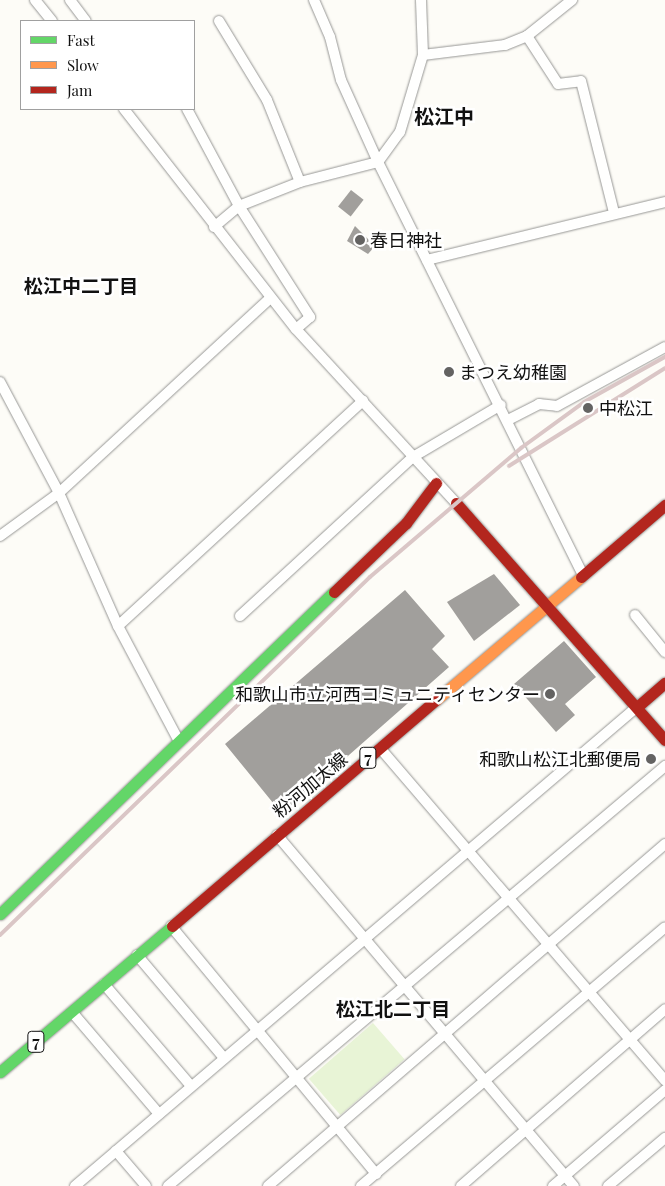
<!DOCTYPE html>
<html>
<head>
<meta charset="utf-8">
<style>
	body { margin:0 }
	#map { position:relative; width:665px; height:1186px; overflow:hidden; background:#fdfcf7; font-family:"Playfair Display","Noto Sans JP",serif }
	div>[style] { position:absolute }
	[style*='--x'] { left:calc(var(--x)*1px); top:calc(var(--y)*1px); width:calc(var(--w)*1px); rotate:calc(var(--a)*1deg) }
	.green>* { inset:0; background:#e8f4d6; transform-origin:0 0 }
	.building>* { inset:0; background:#a19f9c; transform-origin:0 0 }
	.roads { filter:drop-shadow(0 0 1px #979795) drop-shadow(0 0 1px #979795) }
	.street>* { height:10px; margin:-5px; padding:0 5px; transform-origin:5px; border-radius:5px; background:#fffffe }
	.fast>* { height:11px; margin:-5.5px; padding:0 5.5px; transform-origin:5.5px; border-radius:5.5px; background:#63d668 }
	.slow>* { height:11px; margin:-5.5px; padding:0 5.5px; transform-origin:5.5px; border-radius:5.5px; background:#ff974d }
	.jam>* { height:11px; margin:-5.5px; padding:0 5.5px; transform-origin:5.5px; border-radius:5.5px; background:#b3261e }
	.rail>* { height:4px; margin:-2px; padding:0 2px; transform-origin:2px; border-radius:2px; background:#dac6c6 }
	.dots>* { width:14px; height:14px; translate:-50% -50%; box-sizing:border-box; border:2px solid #fff; border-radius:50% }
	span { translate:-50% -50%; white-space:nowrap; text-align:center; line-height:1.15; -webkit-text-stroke:5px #fff; paint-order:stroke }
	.shield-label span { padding:1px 4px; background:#fff; border:1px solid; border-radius:4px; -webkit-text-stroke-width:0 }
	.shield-label { font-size:16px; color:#111; font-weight:700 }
	.poi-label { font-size:18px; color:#111 }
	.left { translate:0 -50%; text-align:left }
	.right { translate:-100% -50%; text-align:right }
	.street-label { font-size:18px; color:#111 }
	.neighbourhood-label { font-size:19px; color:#111; font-weight:700 }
	.quarter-label { font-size:20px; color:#111; font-weight:700 }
	.legend { position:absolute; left:20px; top:20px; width:175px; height:90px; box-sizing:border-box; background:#fff; border:1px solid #a0a0a0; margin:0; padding:6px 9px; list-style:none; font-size:15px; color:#111 }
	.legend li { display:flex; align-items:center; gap:10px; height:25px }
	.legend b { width:25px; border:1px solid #a0a0a0 }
</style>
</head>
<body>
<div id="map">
	<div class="green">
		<i style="left:373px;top:1023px;width:48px;height:85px;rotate:49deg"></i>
	</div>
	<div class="building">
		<i style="left:351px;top:190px;width:16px;height:21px;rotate:38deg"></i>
		<i style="clip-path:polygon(355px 226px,375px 246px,368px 254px,347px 241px)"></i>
		<i style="clip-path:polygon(494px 574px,520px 605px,474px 641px,447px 602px)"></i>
		<i style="clip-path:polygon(405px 590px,445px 636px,432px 649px,449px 667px,282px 814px,225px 744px)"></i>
		<i style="clip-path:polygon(564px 641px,596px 677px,565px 704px,575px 715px,556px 732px,514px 684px)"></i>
	</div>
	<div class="roads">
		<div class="street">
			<i style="--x:35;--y:0;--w:27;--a:51"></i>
			<i style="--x:70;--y:0;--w:26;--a:53"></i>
			<i style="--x:314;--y:0;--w:40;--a:66.6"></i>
			<i style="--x:330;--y:37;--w:44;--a:75.7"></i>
			<i style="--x:341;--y:80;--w:90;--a:65.7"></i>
			<i style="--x:378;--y:162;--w:461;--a:63.6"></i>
			<i style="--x:219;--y:21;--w:92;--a:58.7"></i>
			<i style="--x:267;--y:100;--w:88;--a:68.1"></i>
			<i style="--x:527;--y:36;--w:57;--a:57.1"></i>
			<i style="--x:558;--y:84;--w:23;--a:-7"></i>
			<i style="--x:581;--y:81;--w:135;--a:75.9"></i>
			<i style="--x:423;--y:55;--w:83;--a:-7"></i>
			<i style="--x:505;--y:45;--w:24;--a:-22"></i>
			<i style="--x:527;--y:36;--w:58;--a:-38.7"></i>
			<i style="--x:124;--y:109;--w:279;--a:52"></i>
			<i style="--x:296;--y:329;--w:236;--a:47.4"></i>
			<i style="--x:187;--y:109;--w:110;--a:61.8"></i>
			<i style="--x:239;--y:206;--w:132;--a:57.4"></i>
			<i style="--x:310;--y:317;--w:18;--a:139"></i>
			<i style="--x:214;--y:227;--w:33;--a:-40"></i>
			<i style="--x:239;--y:206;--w:66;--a:-21.5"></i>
			<i style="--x:300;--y:182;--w:81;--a:-14.4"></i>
			<i style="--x:378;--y:162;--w:37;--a:-54"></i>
			<i style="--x:400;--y:132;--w:80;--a:-73.4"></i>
			<i style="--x:423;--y:55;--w:55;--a:-92.1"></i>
			<i style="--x:427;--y:260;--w:245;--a:-13.7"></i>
			<i style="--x:0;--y:382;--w:126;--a:62"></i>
			<i style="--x:59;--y:493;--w:145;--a:66.1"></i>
			<i style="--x:118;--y:626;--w:130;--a:62.1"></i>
			<i style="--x:508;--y:420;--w:35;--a:-27"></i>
			<i style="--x:539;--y:404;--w:18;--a:6"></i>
			<i style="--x:557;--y:406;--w:123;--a:-28.6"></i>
			<i style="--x:0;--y:536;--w:73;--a:-36.1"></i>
			<i style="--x:59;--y:493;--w:287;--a:-42.7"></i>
			<i style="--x:635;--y:615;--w:48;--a:51"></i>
			<i style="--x:240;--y:616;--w:235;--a:-42.6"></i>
			<i style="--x:413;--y:457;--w:102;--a:-30.6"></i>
			<i style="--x:118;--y:626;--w:333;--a:-42.6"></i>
			<i style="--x:380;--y:748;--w:438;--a:49.4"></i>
			<i style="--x:277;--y:835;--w:460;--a:49.8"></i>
			<i style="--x:171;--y:926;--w:322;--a:50.4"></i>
			<i style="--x:137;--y:955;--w:135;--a:49.8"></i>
			<i style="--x:104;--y:984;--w:134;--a:49.5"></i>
			<i style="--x:72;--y:1012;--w:134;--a:49.5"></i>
			<i style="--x:116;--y:1151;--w:685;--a:-40.44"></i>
			<i style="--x:75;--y:1186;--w:54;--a:-40.5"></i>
			<i style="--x:116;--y:1151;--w:46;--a:49.4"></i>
			<i style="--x:168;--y:1186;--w:651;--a:-40.2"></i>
			<i style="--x:268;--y:1186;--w:524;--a:-40.74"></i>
			<i style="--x:361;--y:1186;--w:399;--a:-40.4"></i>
			<i style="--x:461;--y:1186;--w:270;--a:-40.9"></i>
			<i style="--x:553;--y:1186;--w:148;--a:-40.6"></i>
			<i style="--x:608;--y:1186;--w:75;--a:-40.1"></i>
		</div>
		<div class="fast">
			<i style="--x:0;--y:914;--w:464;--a:-44"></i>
			<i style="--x:0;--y:1072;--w:226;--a:-40.3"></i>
		</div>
		<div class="slow">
			<i style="--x:436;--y:700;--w:190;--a:-40.3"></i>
		</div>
		<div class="jam">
			<i style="--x:456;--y:503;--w:316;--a:48.6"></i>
			<i style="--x:581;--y:577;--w:111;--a:-40.6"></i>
			<i style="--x:334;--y:592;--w:100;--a:-43.8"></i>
			<i style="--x:406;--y:523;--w:50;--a:-53.1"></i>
			<i style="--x:637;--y:707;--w:37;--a:-41"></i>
			<i style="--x:172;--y:926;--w:348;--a:-40.6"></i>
		</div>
	</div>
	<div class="rail">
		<i style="--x:509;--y:466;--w:184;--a:-32.1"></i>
		<i style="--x:0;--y:935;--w:515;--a:-44.06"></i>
		<i style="--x:370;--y:577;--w:199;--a:-40.5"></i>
		<i style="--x:521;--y:448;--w:78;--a:-36.1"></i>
		<i style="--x:584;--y:402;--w:93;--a:-29.1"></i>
	</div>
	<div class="dots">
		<i style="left:360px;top:240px;background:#646362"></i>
		<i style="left:449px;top:372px;background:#646362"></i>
		<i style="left:588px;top:408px;background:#646362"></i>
		<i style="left:550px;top:694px;background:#646362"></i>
		<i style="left:651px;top:759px;background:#646362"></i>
	</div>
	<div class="shield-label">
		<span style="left:368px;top:758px">7</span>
		<span style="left:36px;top:1042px">7</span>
	</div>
	<div class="poi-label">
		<span class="left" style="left:370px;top:240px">春日神社</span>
		<span class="left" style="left:459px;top:372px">まつえ幼稚園</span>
		<span class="left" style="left:599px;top:408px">中松江</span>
		<span class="right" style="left:540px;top:694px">和歌山市立河西コミュニティセンター</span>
		<span class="right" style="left:641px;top:759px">和歌山松江北郵便局</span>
	</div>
	<div class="street-label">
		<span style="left:310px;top:785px;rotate:-40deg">粉河加太線</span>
	</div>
	<div class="neighbourhood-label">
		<span style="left:81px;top:286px">松江中二丁目</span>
		<span style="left:393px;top:1009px">松江北二丁目</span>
	</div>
	<div class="quarter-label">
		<span style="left:444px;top:115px">松江中</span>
	</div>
	<ul class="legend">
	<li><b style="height:6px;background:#63d668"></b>Fast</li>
	<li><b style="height:6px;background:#ff974d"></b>Slow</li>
	<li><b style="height:6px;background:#b3261e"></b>Jam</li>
	</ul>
</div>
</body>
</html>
